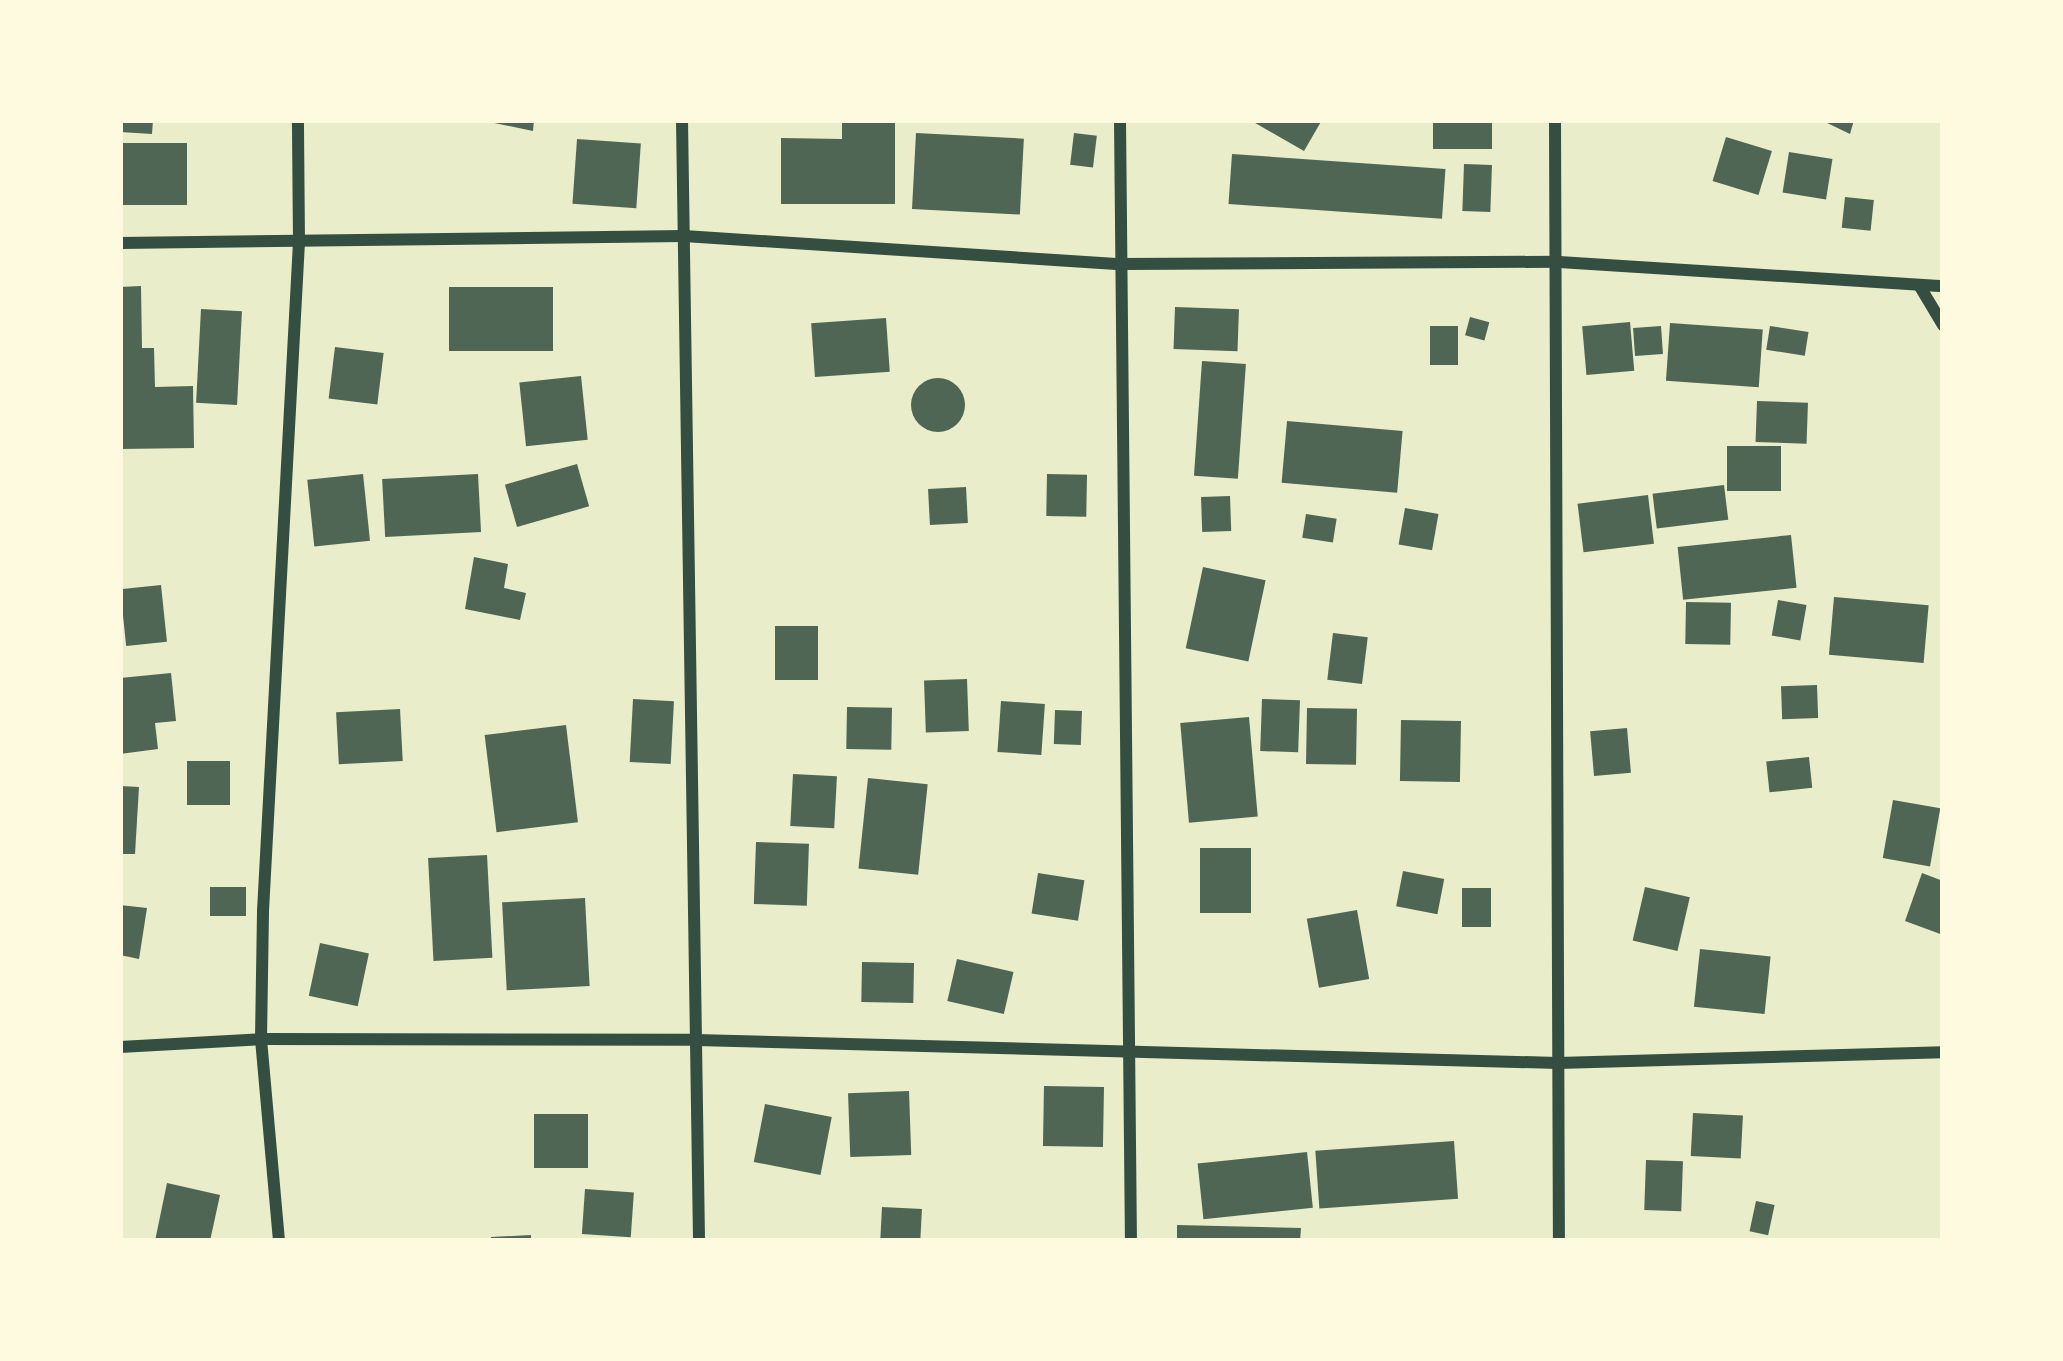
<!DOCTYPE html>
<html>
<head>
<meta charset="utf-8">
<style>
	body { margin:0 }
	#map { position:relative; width:2063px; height:1361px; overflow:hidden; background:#e9edc9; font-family:"IBM Plex Serif",serif }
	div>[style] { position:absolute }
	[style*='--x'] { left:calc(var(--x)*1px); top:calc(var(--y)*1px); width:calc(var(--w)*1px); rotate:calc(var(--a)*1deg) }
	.building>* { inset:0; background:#4f6655; transform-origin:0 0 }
	.round { border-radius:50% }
	.minor>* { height:12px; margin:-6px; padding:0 6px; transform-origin:6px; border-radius:6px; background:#344e41 }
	span { translate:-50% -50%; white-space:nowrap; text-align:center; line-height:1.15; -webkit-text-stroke:9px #fefae0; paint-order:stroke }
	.frame { position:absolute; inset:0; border:123px solid #fefae0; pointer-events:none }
</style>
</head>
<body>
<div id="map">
	<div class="building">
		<i style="clip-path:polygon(120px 120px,153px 120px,152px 134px,120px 132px)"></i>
		<i style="clip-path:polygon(480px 120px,534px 120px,533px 131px)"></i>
		<i style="clip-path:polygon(842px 120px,895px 120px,895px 204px,781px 204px,781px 138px,842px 139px)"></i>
		<i style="clip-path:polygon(1250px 120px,1322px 120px,1304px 151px)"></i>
		<i style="left:1433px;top:120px;width:59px;height:29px"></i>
		<i style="clip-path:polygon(1821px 120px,1854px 120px,1850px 134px)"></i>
		<i style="left:916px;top:133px;width:108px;height:76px;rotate:3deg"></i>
		<i style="left:1074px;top:133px;width:23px;height:32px;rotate:7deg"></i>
		<i style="left:1726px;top:137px;width:48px;height:46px;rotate:17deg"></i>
		<i style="left:577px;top:139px;width:64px;height:65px;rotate:4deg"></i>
		<i style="left:120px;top:143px;width:67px;height:62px"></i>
		<i style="left:1789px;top:152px;width:44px;height:41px;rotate:9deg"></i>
		<i style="left:1232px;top:154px;width:214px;height:50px;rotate:4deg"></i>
		<i style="left:1464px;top:164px;width:28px;height:47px;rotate:2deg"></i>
		<i style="left:1845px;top:197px;width:29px;height:31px;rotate:6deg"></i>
		<i style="clip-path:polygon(141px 286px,142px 348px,154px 348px,155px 387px,193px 386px,194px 448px,120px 449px,120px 287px)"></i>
		<i style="left:449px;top:287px;width:104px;height:64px"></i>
		<i style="left:1175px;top:307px;width:64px;height:42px;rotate:2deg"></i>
		<i style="left:201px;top:309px;width:41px;height:94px;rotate:3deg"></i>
		<i style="left:1470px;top:317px;width:20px;height:19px;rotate:15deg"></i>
		<i style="left:886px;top:318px;width:54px;height:75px;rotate:86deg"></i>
		<i style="left:1630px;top:322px;width:49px;height:48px;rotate:85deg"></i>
		<i style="left:1670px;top:323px;width:93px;height:58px;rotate:4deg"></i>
		<i style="left:1430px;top:326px;width:28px;height:39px"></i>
		<i style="left:1661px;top:326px;width:28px;height:28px;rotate:86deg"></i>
		<i style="left:1770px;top:326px;width:39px;height:24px;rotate:9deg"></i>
		<i style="left:335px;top:347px;width:49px;height:52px;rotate:7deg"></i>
		<i style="left:1202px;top:361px;width:44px;height:115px;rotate:4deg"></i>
		<i style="left:581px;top:376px;width:64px;height:62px;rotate:84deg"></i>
		<i class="round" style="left:911px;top:378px;width:54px;height:54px"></i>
		<i style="left:1757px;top:401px;width:51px;height:41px;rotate:2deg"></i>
		<i style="left:1287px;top:421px;width:116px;height:62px;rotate:5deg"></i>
		<i style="left:1781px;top:446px;width:45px;height:54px;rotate:90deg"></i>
		<i style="left:577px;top:464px;width:44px;height:75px;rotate:74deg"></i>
		<i style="left:363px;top:474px;width:67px;height:56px;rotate:84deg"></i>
		<i style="left:478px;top:474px;width:58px;height:96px;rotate:87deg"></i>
		<i style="left:1047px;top:474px;width:40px;height:42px;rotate:1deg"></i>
		<i style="left:1724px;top:485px;width:35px;height:72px;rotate:83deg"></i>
		<i style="left:966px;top:487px;width:36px;height:38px;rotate:87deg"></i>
		<i style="left:1648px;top:495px;width:49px;height:71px;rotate:83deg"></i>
		<i style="left:1230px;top:496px;width:35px;height:29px;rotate:88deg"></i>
		<i style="left:1405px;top:508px;width:34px;height:37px;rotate:10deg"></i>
		<i style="left:1306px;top:514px;width:31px;height:24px;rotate:9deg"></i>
		<i style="left:1791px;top:535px;width:53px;height:114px;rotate:84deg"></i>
		<i style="clip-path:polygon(474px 557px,508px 564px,504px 588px,526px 593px,520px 620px,465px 609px)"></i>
		<i style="left:1203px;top:567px;width:64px;height:83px;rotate:12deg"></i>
		<i style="left:161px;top:585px;width:57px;height:41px;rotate:84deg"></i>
		<i style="left:1834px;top:597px;width:95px;height:58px;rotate:5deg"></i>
		<i style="left:1778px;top:600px;width:29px;height:36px;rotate:10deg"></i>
		<i style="left:1686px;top:602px;width:45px;height:42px;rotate:1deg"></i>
		<i style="left:775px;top:626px;width:43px;height:54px"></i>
		<i style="left:1333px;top:633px;width:35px;height:47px;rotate:7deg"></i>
		<i style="clip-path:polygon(171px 673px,176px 721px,155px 723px,158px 749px,120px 754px,120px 678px)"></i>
		<i style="left:967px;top:679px;width:52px;height:43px;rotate:88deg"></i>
		<i style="left:1817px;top:685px;width:33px;height:36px;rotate:88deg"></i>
		<i style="left:633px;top:699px;width:41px;height:63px;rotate:3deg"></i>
		<i style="left:1262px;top:699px;width:38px;height:52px;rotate:2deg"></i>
		<i style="left:1001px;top:701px;width:44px;height:51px;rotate:4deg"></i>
		<i style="left:847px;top:707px;width:45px;height:42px;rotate:1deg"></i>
		<i style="left:1307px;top:708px;width:50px;height:56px;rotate:1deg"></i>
		<i style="left:400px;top:709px;width:52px;height:64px;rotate:87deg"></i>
		<i style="left:1055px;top:710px;width:27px;height:34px;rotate:2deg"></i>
		<i style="left:1249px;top:717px;width:100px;height:69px;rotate:85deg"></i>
		<i style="left:1401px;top:720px;width:60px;height:61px;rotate:1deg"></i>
		<i style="left:566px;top:725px;width:98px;height:82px;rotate:83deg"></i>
		<i style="left:1627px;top:728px;width:45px;height:37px;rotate:85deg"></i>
		<i style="left:1809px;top:757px;width:31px;height:43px;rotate:84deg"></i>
		<i style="left:187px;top:761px;width:43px;height:44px"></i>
		<i style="left:793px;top:774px;width:44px;height:52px;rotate:3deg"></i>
		<i style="left:868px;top:778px;width:60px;height:91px;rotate:6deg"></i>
		<i style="clip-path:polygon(120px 786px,139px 787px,135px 854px,120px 854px)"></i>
		<i style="left:1893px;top:800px;width:48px;height:59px;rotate:10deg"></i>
		<i style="left:756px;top:842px;width:53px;height:62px;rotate:2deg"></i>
		<i style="left:1200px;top:848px;width:51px;height:65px"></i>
		<i style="left:487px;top:855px;width:103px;height:59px;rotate:87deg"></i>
		<i style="left:1403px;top:871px;width:42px;height:36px;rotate:11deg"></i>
		<i style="left:1038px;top:873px;width:47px;height:41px;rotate:9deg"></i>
		<i style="clip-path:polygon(1922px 873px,1943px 881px,1943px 935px,1905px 921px)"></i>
		<i style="left:210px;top:887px;width:36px;height:29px"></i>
		<i style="left:1645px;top:887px;width:46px;height:55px;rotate:13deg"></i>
		<i style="left:1462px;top:888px;width:29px;height:39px"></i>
		<i style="left:585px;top:898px;width:88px;height:83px;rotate:87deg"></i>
		<i style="clip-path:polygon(120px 905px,147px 908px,139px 959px,120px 955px)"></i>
		<i style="left:1357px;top:910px;width:70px;height:51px;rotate:80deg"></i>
		<i style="left:320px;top:943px;width:50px;height:54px;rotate:12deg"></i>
		<i style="left:1700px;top:949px;width:71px;height:58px;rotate:6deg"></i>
		<i style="left:957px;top:959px;width:58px;height:43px;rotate:13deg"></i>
		<i style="left:862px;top:962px;width:52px;height:40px;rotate:1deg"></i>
		<i style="left:1044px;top:1086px;width:60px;height:60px;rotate:1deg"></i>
		<i style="left:909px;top:1091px;width:64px;height:61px;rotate:88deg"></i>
		<i style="left:765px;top:1104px;width:68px;height:59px;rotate:11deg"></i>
		<i style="left:1693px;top:1113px;width:50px;height:43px;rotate:3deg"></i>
		<i style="left:534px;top:1114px;width:54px;height:54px"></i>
		<i style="left:1454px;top:1141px;width:58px;height:139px;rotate:86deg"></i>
		<i style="left:1307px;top:1152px;width:56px;height:110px;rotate:84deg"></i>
		<i style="left:1646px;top:1160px;width:37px;height:50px;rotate:2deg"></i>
		<i style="clip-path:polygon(167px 1183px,220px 1195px,210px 1241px,155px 1241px)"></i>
		<i style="left:585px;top:1189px;width:49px;height:45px;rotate:4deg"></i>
		<i style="left:1756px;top:1201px;width:19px;height:31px;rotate:12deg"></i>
		<i style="left:882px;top:1207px;width:40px;height:34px;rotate:3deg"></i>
		<i style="clip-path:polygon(1177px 1225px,1301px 1228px,1300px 1241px,1177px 1241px)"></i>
		<i style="clip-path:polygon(531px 1235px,531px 1241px,491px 1241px,491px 1237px)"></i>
	</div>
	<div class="minor">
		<i style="--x:682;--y:120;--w:1121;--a:89.13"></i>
		<i style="--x:1120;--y:120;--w:1121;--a:89.44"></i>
		<i style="--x:1555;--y:120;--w:1121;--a:89.8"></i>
		<i style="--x:120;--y:243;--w:564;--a:-0.71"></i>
		<i style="--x:684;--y:236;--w:437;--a:3.7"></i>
		<i style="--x:1120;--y:264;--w:439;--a:-0.3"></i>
		<i style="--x:1559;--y:262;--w:385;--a:3.6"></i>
		<i style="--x:1919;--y:285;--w:47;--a:59"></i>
		<i style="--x:120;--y:1047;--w:141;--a:-3.2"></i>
		<i style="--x:261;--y:1039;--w:435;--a:0.1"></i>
		<i style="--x:696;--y:1040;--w:862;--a:1.53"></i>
		<i style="--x:1558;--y:1063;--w:385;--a:-1.6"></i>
		<i style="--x:279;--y:1241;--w:203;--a:-95.1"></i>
		<i style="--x:261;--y:1039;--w:128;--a:-89.1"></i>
		<i style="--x:263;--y:911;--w:669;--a:-86.92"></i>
		<i style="--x:299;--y:243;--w:123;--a:-90.5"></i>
	</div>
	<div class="frame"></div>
</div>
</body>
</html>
